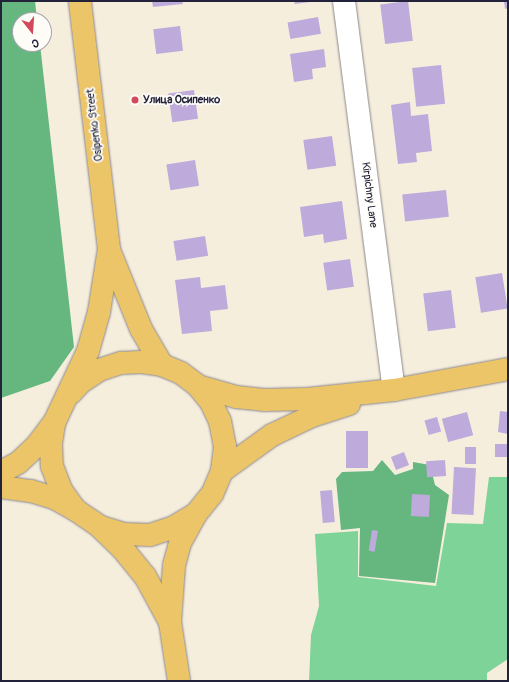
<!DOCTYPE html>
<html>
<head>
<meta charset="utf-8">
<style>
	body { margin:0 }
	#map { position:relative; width:509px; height:682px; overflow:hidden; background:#f6eedd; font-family:Pangolin,sans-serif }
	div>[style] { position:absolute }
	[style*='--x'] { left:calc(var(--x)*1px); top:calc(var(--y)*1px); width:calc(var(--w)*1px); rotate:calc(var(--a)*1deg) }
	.green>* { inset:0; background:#7ed498 }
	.forest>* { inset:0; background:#66b680 }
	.building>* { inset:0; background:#bfaadc; transform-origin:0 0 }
	.roads { filter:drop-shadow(0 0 1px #8c888c) drop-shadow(0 0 1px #8c888c) }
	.minor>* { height:22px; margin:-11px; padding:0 11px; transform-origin:11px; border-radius:11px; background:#fff }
	.major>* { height:22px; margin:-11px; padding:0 11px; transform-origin:11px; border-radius:11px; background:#edc569 }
	.dots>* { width:11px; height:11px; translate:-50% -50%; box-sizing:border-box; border:2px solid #fdfcf7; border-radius:50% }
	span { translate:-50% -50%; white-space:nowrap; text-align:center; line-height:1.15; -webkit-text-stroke:3.5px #fdfcf7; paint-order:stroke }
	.poi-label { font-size:11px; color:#22223b; font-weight:700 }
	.left { translate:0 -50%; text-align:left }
	.street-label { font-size:11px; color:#22223b }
	.frame { position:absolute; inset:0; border:2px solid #22223b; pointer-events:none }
	.north { position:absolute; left:12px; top:12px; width:40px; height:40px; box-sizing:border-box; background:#fdfcf7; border:1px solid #a5a5ac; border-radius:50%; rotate:163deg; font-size:11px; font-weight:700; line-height:16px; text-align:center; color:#22223b }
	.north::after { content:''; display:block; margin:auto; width:14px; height:18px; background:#d1495b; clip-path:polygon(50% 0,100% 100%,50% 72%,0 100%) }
</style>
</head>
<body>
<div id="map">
	<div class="green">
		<i style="clip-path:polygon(489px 477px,508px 477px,508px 659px,487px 673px,487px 681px,309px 681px,311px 635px,319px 606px,315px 534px,358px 531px,358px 577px,436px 586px,447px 523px,483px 524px)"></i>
	</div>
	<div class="forest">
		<i style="clip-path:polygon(1px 1px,35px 1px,37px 20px,20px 20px,20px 44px,40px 44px,74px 347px,50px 381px,1px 398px)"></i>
		<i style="clip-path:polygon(382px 460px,395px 475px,413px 469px,413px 462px,430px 465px,435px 485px,449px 495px,435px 583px,359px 576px,360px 528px,341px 530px,336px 479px,342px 472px,373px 471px)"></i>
	</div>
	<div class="building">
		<i style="clip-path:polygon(152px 1px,182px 1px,183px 4px,153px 7px)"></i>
		<i style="clip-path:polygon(294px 1px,310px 1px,310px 2px,295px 4px)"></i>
		<i style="left:408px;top:1px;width:40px;height:28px;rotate:83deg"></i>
		<i style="clip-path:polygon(504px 1px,508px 1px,508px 8px,505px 9px)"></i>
		<i style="left:318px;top:17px;width:17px;height:31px;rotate:80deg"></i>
		<i style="left:180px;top:26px;width:25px;height:27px;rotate:83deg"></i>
		<i style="clip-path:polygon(324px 49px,326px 67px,312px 69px,313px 79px,294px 82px,290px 54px)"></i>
		<i style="left:441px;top:65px;width:39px;height:29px;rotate:84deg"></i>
		<i style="left:194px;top:90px;width:29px;height:26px;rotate:82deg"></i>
		<i style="clip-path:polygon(410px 102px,411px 116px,428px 114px,432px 151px,416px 153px,417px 162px,398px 164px,391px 105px)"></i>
		<i style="left:332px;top:136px;width:30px;height:29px;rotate:82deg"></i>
		<i style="left:195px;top:160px;width:26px;height:29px;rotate:81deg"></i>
		<i style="left:446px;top:190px;width:27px;height:44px;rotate:84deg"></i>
		<i style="clip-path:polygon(342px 201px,347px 239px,324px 243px,323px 234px,304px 237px,300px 207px)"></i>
		<i style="left:205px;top:236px;width:20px;height:32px;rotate:81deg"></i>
		<i style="left:350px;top:259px;width:28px;height:27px;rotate:82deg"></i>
		<i style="left:502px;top:273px;width:36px;height:27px;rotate:81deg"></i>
		<i style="clip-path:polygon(200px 277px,201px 288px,225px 285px,228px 309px,210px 311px,212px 331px,182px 334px,175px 280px)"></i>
		<i style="left:451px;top:290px;width:38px;height:28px;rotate:83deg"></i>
		<i style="clip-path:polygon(500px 411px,508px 412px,508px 434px,498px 432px)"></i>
		<i style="left:467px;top:412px;width:24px;height:26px;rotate:75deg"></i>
		<i style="left:437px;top:417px;width:15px;height:13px;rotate:74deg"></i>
		<i style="left:346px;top:431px;width:22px;height:37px"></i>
		<i style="left:495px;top:444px;width:13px;height:13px"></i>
		<i style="left:465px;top:447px;width:11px;height:17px"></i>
		<i style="left:404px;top:452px;width:14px;height:14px;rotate:69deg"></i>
		<i style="left:445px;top:460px;width:16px;height:19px;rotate:86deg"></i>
		<i style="left:454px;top:467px;width:22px;height:47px;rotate:3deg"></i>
		<i style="left:332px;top:490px;width:32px;height:12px;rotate:85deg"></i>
		<i style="left:412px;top:494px;width:18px;height:22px;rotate:3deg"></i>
		<i style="left:372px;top:530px;width:6px;height:21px;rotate:9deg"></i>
	</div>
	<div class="roads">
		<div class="minor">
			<i style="--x:344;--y:1;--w:392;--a:82.7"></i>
		</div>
		<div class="major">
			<i style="--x:109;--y:250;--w:85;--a:67.9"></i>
			<i style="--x:141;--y:329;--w:42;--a:59.7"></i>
			<i style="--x:198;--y:386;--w:40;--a:16"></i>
			<i style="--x:236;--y:397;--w:28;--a:6"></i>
			<i style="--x:264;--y:400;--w:44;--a:-1.3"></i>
			<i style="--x:308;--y:399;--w:86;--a:-6"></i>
			<i style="--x:394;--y:390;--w:116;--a:-10.4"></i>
			<i style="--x:71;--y:393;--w:13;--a:-48"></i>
			<i style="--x:80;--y:383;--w:23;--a:-34"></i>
			<i style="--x:99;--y:370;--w:23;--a:-18"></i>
			<i style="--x:121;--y:363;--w:20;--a:-3"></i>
			<i style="--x:141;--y:362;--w:21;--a:8"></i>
			<i style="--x:162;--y:365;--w:21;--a:23"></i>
			<i style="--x:181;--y:373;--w:21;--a:37"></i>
			<i style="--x:198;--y:386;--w:21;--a:51"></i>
			<i style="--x:211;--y:402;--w:21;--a:65"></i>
			<i style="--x:220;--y:421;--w:25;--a:79"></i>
			<i style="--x:225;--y:446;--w:25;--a:97"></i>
			<i style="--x:222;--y:471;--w:25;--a:113"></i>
			<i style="--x:212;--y:494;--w:26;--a:129"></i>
			<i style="--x:196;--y:514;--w:33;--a:119"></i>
			<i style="--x:180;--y:543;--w:24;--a:105"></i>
			<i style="--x:174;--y:566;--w:56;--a:94.1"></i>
			<i style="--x:170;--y:622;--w:60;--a:81.3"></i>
			<i style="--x:54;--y:424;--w:19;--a:99"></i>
			<i style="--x:51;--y:443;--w:23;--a:88"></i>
			<i style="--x:52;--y:466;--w:26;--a:69"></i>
			<i style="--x:61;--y:490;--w:24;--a:54"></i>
			<i style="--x:222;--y:471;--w:62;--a:-35.8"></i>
			<i style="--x:272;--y:435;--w:44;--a:-25.4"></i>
			<i style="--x:312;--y:416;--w:39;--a:-18"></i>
			<i style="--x:1;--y:472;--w:19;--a:-28"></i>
			<i style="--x:18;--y:463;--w:26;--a:-43"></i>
			<i style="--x:37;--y:445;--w:30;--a:-53"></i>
			<i style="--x:55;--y:421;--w:77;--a:-64.8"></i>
			<i style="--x:88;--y:351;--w:41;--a:-74.2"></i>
			<i style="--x:99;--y:312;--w:64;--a:-81"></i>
			<i style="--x:109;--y:249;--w:250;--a:-96.7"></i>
			<i style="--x:1;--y:487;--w:30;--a:8"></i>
			<i style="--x:31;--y:491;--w:24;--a:17"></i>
			<i style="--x:54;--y:498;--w:26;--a:29"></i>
			<i style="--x:77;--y:511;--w:27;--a:34"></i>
			<i style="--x:99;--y:526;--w:32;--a:44"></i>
			<i style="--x:122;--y:548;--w:36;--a:51"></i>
			<i style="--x:145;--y:576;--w:52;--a:61.5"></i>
			<i style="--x:101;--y:527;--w:24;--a:17"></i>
			<i style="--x:124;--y:534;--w:26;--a:2"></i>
			<i style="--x:150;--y:535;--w:25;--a:-18"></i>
			<i style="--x:174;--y:527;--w:26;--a:-31"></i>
		</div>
	</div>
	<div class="dots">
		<i style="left:135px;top:100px;background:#d1495b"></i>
	</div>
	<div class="poi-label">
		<span class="left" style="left:143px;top:100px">Улица Осипенко</span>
	</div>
	<div class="street-label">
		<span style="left:95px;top:125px;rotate:-97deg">Osipenko Street</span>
		<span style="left:369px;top:195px;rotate:83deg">Kirpichny Lane</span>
	</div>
	<div class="frame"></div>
	<div class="north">С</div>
</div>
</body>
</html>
